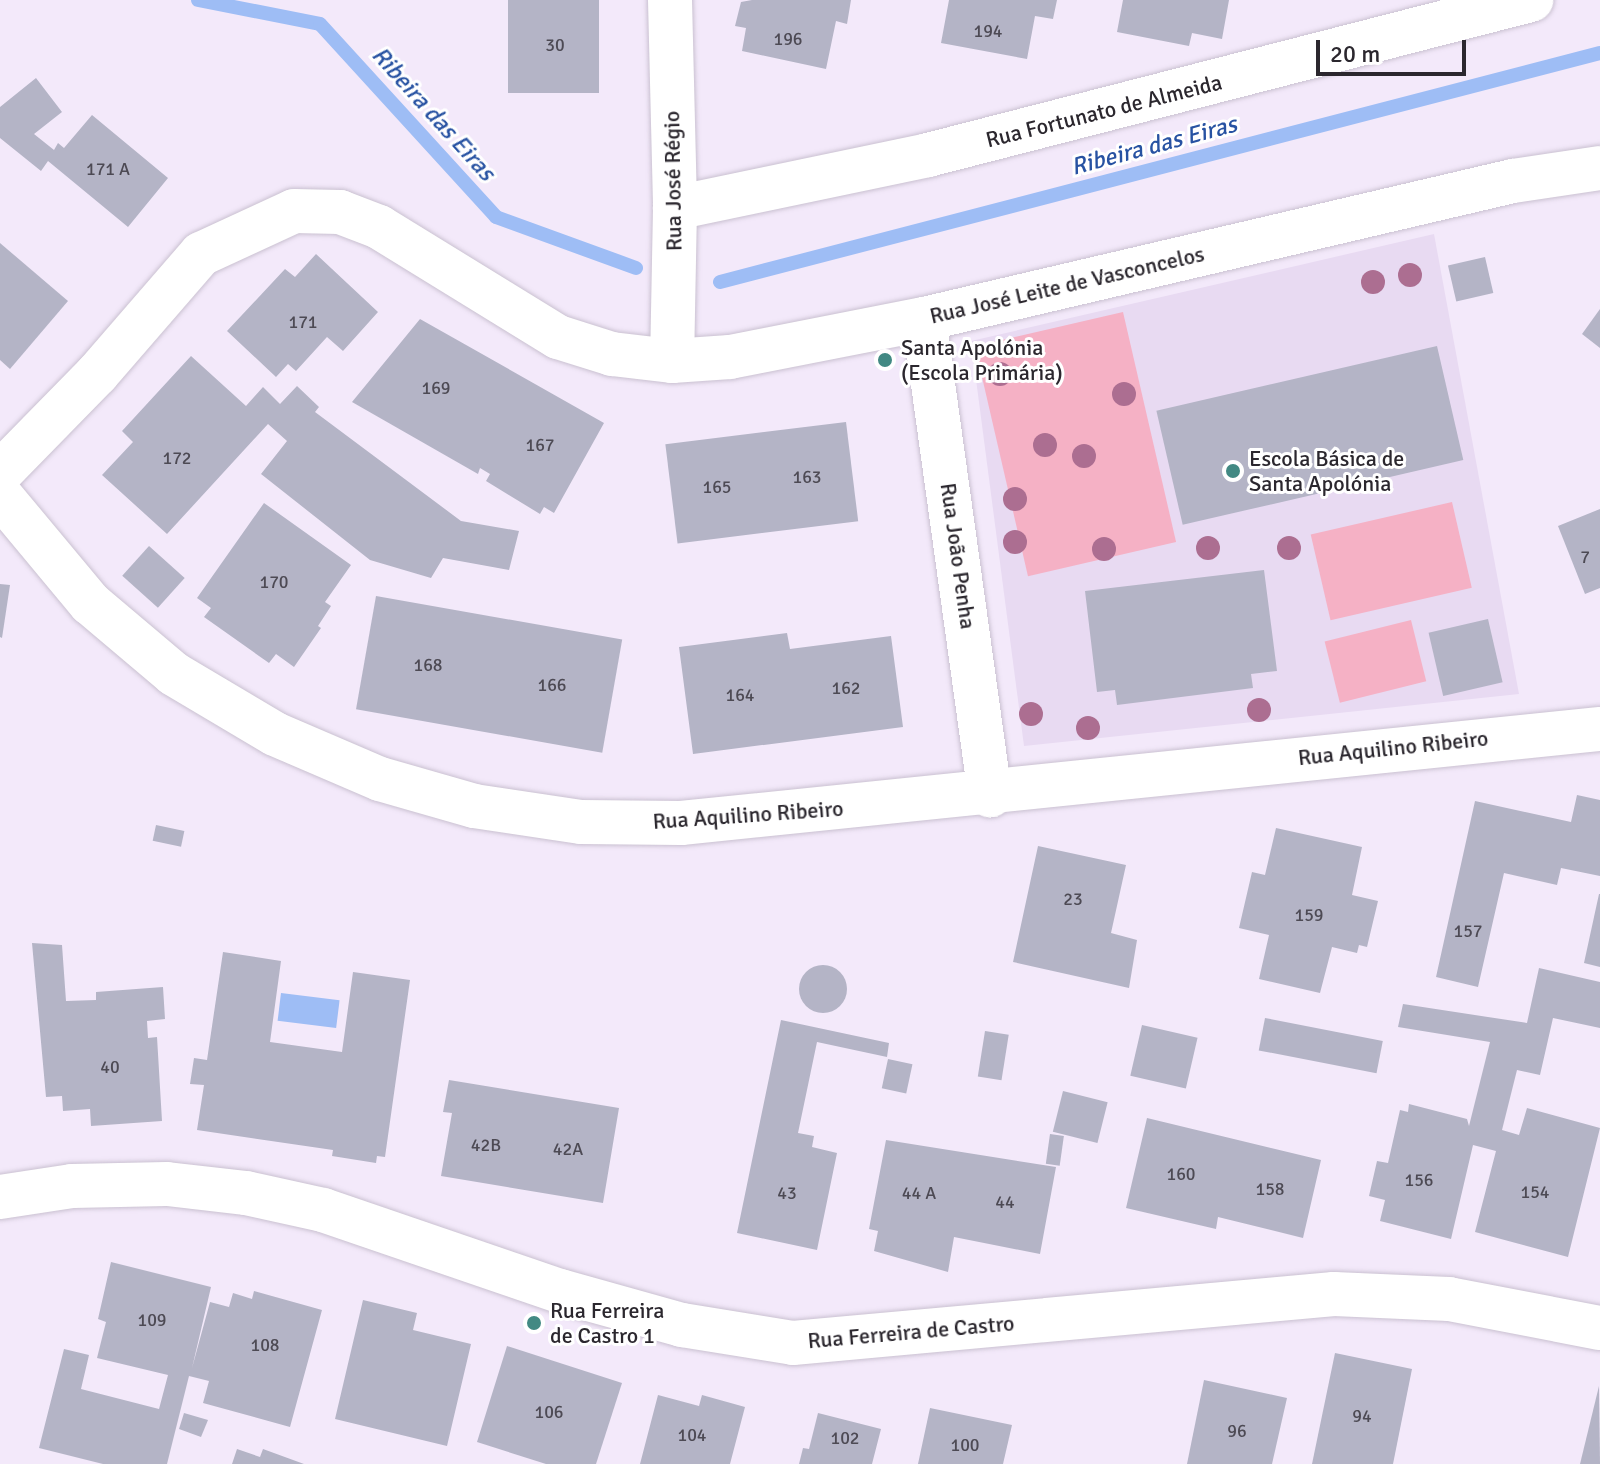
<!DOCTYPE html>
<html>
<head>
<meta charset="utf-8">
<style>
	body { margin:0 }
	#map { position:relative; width:1600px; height:1464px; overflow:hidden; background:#f3e9fa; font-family:Signika,sans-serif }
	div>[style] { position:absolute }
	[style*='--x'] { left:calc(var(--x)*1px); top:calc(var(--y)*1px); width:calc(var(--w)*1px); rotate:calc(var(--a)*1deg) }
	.built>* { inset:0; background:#e8daf2 }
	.green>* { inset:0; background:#f5b1c5; transform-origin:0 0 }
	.water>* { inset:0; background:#9ebdf5; transform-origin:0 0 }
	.stream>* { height:14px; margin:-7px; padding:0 7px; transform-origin:7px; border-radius:7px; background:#9ebdf5 }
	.building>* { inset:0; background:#b4b4c6; transform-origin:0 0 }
	.round { border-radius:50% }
	.roads { filter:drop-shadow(0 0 2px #cac1d1) drop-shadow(0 0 2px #cac1d1) }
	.minor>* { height:44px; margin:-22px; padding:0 22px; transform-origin:22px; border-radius:22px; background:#fff }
	.trees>* { width:24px; height:24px; margin:-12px; border-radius:50%; background:#ac6e91 }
	.dots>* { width:22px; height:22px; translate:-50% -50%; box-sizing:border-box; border:4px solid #fff; border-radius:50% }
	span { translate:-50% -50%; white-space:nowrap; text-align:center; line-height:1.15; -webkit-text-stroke:6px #fff; paint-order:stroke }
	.number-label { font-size:18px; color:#4d4a54 }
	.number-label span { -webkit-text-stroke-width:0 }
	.street-label { font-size:22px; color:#2b272e }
	.poi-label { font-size:22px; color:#2b272e }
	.left { translate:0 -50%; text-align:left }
	.water-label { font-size:24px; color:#2752a2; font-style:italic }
	.scale { position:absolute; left:1316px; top:40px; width:150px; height:36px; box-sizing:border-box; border:4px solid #2b272e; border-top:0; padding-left:10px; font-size:24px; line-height:28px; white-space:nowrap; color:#2b272e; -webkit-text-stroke:6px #fff; paint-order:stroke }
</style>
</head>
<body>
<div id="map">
	<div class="built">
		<i style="clip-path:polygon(1434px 234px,1519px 694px,1024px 746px,971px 341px)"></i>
	</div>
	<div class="green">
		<i style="left:1123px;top:312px;width:236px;height:152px;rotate:77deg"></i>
		<i style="left:1452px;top:502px;width:88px;height:145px;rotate:77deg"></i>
		<i style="left:1411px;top:620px;width:63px;height:89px;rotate:76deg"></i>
	</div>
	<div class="water">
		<i style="left:281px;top:993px;width:59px;height:28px;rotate:7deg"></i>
	</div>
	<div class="stream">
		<i style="--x:198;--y:0;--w:124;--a:11.1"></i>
		<i style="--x:320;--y:24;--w:261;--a:47.6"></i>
		<i style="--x:496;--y:217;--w:149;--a:20"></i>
		<i style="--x:720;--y:282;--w:909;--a:-14.59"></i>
	</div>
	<div class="building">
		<i style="left:508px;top:0;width:91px;height:93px"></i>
		<i style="clip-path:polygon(752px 0,851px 0,847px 24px,836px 21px,826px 69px,742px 51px,746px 28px,735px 26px,741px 2px)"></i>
		<i style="clip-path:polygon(949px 0,1057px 0,1053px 19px,1035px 16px,1027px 59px,941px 43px)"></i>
		<i style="clip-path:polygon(1123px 0,1229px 0,1222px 39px,1192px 33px,1189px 46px,1117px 32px)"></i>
		<i style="clip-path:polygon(36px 78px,62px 112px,34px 134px,54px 150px,58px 143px,64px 148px,92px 115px,168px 178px,128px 227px,48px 161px,41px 171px,0 138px,0 107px)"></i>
		<i style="clip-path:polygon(0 243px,68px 301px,10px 369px,0 360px)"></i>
		<i style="clip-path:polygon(316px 254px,378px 312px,343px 351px,327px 337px,296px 371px,288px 364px,276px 377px,227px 331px,285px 269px,295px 277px)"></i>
		<i style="left:1485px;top:257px;width:37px;height:38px;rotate:77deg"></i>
		<i style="clip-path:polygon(1600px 309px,1600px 348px,1582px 334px)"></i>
		<i style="clip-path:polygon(420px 319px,604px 423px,554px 513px,544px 507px,540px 514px,486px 481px,490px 474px,480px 468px,478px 474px,352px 402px)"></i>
		<i style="left:1437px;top:346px;width:117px;height:288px;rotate:77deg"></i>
		<i style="clip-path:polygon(191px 356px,246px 406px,263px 387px,280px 404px,297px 386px,319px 407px,315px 412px,461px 521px,519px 531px,509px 570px,443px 558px,431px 578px,370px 560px,261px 474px,287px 441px,268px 424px,167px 534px,102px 475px,133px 442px,122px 431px)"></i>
		<i style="left:846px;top:422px;width:100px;height:182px;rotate:83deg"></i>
		<i style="clip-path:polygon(264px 503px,351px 565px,325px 602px,331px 606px,318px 626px,321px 628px,294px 667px,276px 654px,269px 663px,204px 617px,211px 608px,197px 598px)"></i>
		<i style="clip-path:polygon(1600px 509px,1600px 588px,1585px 594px,1558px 526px)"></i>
		<i style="left:149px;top:546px;width:48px;height:40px;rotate:42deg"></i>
		<i style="clip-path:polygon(1264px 570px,1277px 671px,1251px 674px,1253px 688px,1117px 705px,1115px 690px,1097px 692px,1085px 591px)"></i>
		<i style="clip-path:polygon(0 584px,10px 585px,2px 638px,0 637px)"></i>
		<i style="left:376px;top:596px;width:250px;height:115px;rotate:10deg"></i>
		<i style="left:1488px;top:619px;width:65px;height:61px;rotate:77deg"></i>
		<i style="clip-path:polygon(787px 633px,790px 649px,891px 636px,903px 727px,693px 754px,679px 647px)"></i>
		<i style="clip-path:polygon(1577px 795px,1600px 800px,1600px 876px,1561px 868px,1557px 885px,1504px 873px,1478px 987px,1436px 977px,1475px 801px,1571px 822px)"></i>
		<i style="left:156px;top:825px;width:29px;height:16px;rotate:12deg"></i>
		<i style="clip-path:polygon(1276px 828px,1362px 847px,1352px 895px,1378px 901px,1367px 947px,1359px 945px,1357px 953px,1332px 947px,1320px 993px,1259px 979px,1269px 935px,1239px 928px,1252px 872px,1265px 875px)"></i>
		<i style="clip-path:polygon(1038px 846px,1126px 865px,1111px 933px,1137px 940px,1129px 988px,1013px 962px)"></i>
		<i style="clip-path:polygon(1599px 894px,1600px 894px,1600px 967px,1584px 963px)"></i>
		<i style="clip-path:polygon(32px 943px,62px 945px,66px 1001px,96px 1000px,96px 992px,163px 987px,165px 1019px,147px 1021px,148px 1038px,157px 1037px,162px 1121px,91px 1126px,90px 1109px,63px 1111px,62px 1096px,46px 1097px)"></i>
		<i style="clip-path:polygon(223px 952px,281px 961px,270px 1042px,342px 1052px,353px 972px,410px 980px,385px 1157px,377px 1156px,376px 1163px,332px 1156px,333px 1150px,197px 1130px,204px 1085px,190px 1084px,194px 1058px,207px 1060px)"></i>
		<i class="round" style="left:799px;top:965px;width:48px;height:48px"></i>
		<i style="clip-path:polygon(1539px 968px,1600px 982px,1600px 1028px,1553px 1018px,1540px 1075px,1517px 1070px,1502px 1130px,1519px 1135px,1527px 1108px,1600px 1128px,1568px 1257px,1475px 1232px,1496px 1151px,1473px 1145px,1451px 1239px,1380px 1221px,1385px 1200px,1369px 1196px,1377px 1161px,1388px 1163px,1400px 1110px,1408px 1112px,1409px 1104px,1467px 1119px,1469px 1126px,1490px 1042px,1398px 1027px,1403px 1004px,1527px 1023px)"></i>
		<i style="left:1265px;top:1018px;width:120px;height:33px;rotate:11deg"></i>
		<i style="clip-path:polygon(781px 1020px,889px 1043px,887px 1057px,817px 1042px,798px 1133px,814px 1136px,812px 1147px,837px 1153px,817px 1250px,737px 1233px)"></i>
		<i style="left:1142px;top:1025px;width:57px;height:52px;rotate:13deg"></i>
		<i style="left:985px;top:1031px;width:24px;height:46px;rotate:9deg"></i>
		<i style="left:888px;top:1059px;width:25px;height:30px;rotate:12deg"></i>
		<i style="clip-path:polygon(449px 1080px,619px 1108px,603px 1203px,441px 1176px,452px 1113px,443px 1112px)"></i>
		<i style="left:1063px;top:1091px;width:46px;height:42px;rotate:14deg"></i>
		<i style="clip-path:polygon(1147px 1118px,1321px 1160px,1303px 1238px,1218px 1217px,1216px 1229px,1126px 1208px)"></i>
		<i style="left:1050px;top:1134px;width:14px;height:30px;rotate:8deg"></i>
		<i style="clip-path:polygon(886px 1140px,1056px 1167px,1040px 1254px,954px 1237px,948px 1272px,874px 1251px,878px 1231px,869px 1229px)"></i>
		<i style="clip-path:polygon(111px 1262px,211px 1287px,192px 1368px,210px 1302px,229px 1307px,233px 1293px,252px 1299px,254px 1291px,322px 1310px,290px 1427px,203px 1403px,209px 1381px,189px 1376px,167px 1464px,103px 1464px,39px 1448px,64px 1349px,89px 1355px,81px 1389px,159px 1409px,168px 1375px,97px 1358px,106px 1322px,98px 1319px)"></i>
		<i style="clip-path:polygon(363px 1300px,417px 1313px,413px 1330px,471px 1344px,447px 1446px,335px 1419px)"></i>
		<i style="clip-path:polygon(507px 1346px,622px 1383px,596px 1464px,546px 1464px,477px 1442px)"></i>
		<i style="clip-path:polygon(1335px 1353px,1412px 1369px,1393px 1464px,1312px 1464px)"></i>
		<i style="clip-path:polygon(1204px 1380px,1287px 1398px,1272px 1464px,1187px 1464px)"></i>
		<i style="clip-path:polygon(1599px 1386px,1600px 1464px,1580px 1464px)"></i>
		<i style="clip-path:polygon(658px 1395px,699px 1406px,702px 1395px,745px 1407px,730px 1464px,640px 1464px)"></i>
		<i style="clip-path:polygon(930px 1408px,1012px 1425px,1003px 1464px,918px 1464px)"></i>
		<i style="clip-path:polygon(184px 1413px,208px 1420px,201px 1437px,179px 1429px)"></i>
		<i style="clip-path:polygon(818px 1413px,881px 1429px,872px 1464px,799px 1464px,803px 1448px,809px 1449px)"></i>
		<i style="clip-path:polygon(237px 1449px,260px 1457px,263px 1449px,304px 1464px,232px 1464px)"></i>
	</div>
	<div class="roads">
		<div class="minor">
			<i style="--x:670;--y:0;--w:208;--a:88.6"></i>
			<i style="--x:675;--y:208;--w:153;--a:91.1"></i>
			<i style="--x:675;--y:208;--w:258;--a:-11.8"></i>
			<i style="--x:928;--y:155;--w:623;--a:-14.42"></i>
			<i style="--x:924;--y:319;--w:481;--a:82.1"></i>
			<i style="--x:0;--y:473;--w:139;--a:-45.6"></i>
			<i style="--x:97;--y:374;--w:159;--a:-49.1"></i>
			<i style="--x:201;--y:254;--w:102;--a:-24.8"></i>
			<i style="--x:294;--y:211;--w:46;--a:1.2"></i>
			<i style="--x:340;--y:212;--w:42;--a:21"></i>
			<i style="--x:379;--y:227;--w:210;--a:31.6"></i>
			<i style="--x:558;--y:337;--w:57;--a:17.5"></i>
			<i style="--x:612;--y:354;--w:60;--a:6.7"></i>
			<i style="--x:672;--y:361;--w:58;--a:-3.9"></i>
			<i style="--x:730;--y:357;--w:198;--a:-11.1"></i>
			<i style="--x:924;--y:319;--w:605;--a:-13.19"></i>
			<i style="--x:1513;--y:181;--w:88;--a:-8.5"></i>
			<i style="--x:0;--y:495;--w:141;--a:50.2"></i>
			<i style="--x:90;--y:603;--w:110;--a:40.2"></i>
			<i style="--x:174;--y:674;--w:117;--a:30.7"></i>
			<i style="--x:275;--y:734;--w:114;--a:23.2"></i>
			<i style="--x:380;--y:779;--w:98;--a:16"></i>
			<i style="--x:474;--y:806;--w:108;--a:8.5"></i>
			<i style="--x:581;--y:822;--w:100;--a:0.6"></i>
			<i style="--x:681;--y:823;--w:924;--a:-5.84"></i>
			<i style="--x:0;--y:1197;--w:73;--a:-8.7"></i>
			<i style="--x:72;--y:1186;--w:95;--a:-1.2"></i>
			<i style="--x:167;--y:1184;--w:80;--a:6.5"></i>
			<i style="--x:246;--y:1193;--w:79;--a:12.4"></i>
			<i style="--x:323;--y:1210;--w:250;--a:18.9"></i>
			<i style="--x:560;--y:1291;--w:127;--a:15.6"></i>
			<i style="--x:682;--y:1325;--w:112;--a:9.2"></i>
			<i style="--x:793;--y:1343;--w:543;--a:-5.18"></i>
			<i style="--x:1334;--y:1294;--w:115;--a:2.5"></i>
			<i style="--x:1449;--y:1299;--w:154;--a:10.9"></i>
		</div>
	</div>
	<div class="trees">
		<i style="left:1410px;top:275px"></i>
		<i style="left:1373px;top:282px"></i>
		<i style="left:1000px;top:374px"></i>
		<i style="left:1124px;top:394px"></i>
		<i style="left:1045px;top:445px"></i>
		<i style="left:1084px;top:456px"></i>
		<i style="left:1015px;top:499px"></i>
		<i style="left:1015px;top:542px"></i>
		<i style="left:1208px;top:548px"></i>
		<i style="left:1289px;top:548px"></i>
		<i style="left:1104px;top:549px"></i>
		<i style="left:1259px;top:710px"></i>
		<i style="left:1031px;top:714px"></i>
		<i style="left:1088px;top:728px"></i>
	</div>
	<div class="dots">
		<i style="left:885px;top:360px;background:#428983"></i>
		<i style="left:1233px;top:471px;background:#428983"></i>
		<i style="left:534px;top:1323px;background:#428983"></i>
	</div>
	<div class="number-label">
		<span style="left:988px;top:31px">194</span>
		<span style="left:788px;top:39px">196</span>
		<span style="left:555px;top:45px">30</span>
		<span style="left:108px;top:169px">171 A</span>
		<span style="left:303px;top:322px">171</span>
		<span style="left:436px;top:388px">169</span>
		<span style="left:540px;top:445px">167</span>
		<span style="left:177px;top:458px">172</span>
		<span style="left:807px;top:477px">163</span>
		<span style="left:717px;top:487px">165</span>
		<span style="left:1585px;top:557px">7</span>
		<span style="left:274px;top:582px">170</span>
		<span style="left:428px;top:665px">168</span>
		<span style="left:552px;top:685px">166</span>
		<span style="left:846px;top:688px">162</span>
		<span style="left:740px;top:695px">164</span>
		<span style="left:1073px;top:899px">23</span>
		<span style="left:1309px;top:915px">159</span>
		<span style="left:1468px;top:931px">157</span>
		<span style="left:110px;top:1067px">40</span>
		<span style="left:486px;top:1145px">42B</span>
		<span style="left:568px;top:1149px">42A</span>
		<span style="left:1181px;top:1174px">160</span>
		<span style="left:1419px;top:1180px">156</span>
		<span style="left:1270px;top:1189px">158</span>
		<span style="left:1535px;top:1192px">154</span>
		<span style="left:787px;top:1193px">43</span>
		<span style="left:919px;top:1193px">44 A</span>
		<span style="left:1005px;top:1202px">44</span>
		<span style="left:152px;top:1320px">109</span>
		<span style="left:265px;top:1345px">108</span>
		<span style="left:549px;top:1412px">106</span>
		<span style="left:1362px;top:1416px">94</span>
		<span style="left:1237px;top:1431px">96</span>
		<span style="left:692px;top:1435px">104</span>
		<span style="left:845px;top:1438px">102</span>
		<span style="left:965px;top:1445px">100</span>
	</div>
	<div class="street-label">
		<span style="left:1104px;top:111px;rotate:-14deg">Rua Fortunato de Almeida</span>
		<span style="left:673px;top:181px;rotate:-91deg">Rua José Régio</span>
		<span style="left:1067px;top:285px;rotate:-13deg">Rua José Leite de Vasconcelos</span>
		<span style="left:958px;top:556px;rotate:82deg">Rua João Penha</span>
		<span style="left:1393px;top:748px;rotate:-6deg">Rua Aquilino Ribeiro</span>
		<span style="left:748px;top:815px;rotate:-4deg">Rua Aquilino Ribeiro</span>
		<span style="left:911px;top:1332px;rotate:-5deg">Rua Ferreira de Castro</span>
	</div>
	<div class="poi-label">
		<span class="left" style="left:901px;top:360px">Santa Apolónia<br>(Escola Primária)</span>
		<span class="left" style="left:1249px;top:471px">Escola Básica de<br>Santa Apolónia</span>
		<span class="left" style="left:550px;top:1323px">Rua Ferreira<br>de Castro 1</span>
	</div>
	<div class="water-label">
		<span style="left:433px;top:114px;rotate:48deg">Ribeira das Eiras</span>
		<span style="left:1154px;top:146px;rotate:-15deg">Ribeira das Eiras</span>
	</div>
	<div class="scale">20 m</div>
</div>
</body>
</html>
